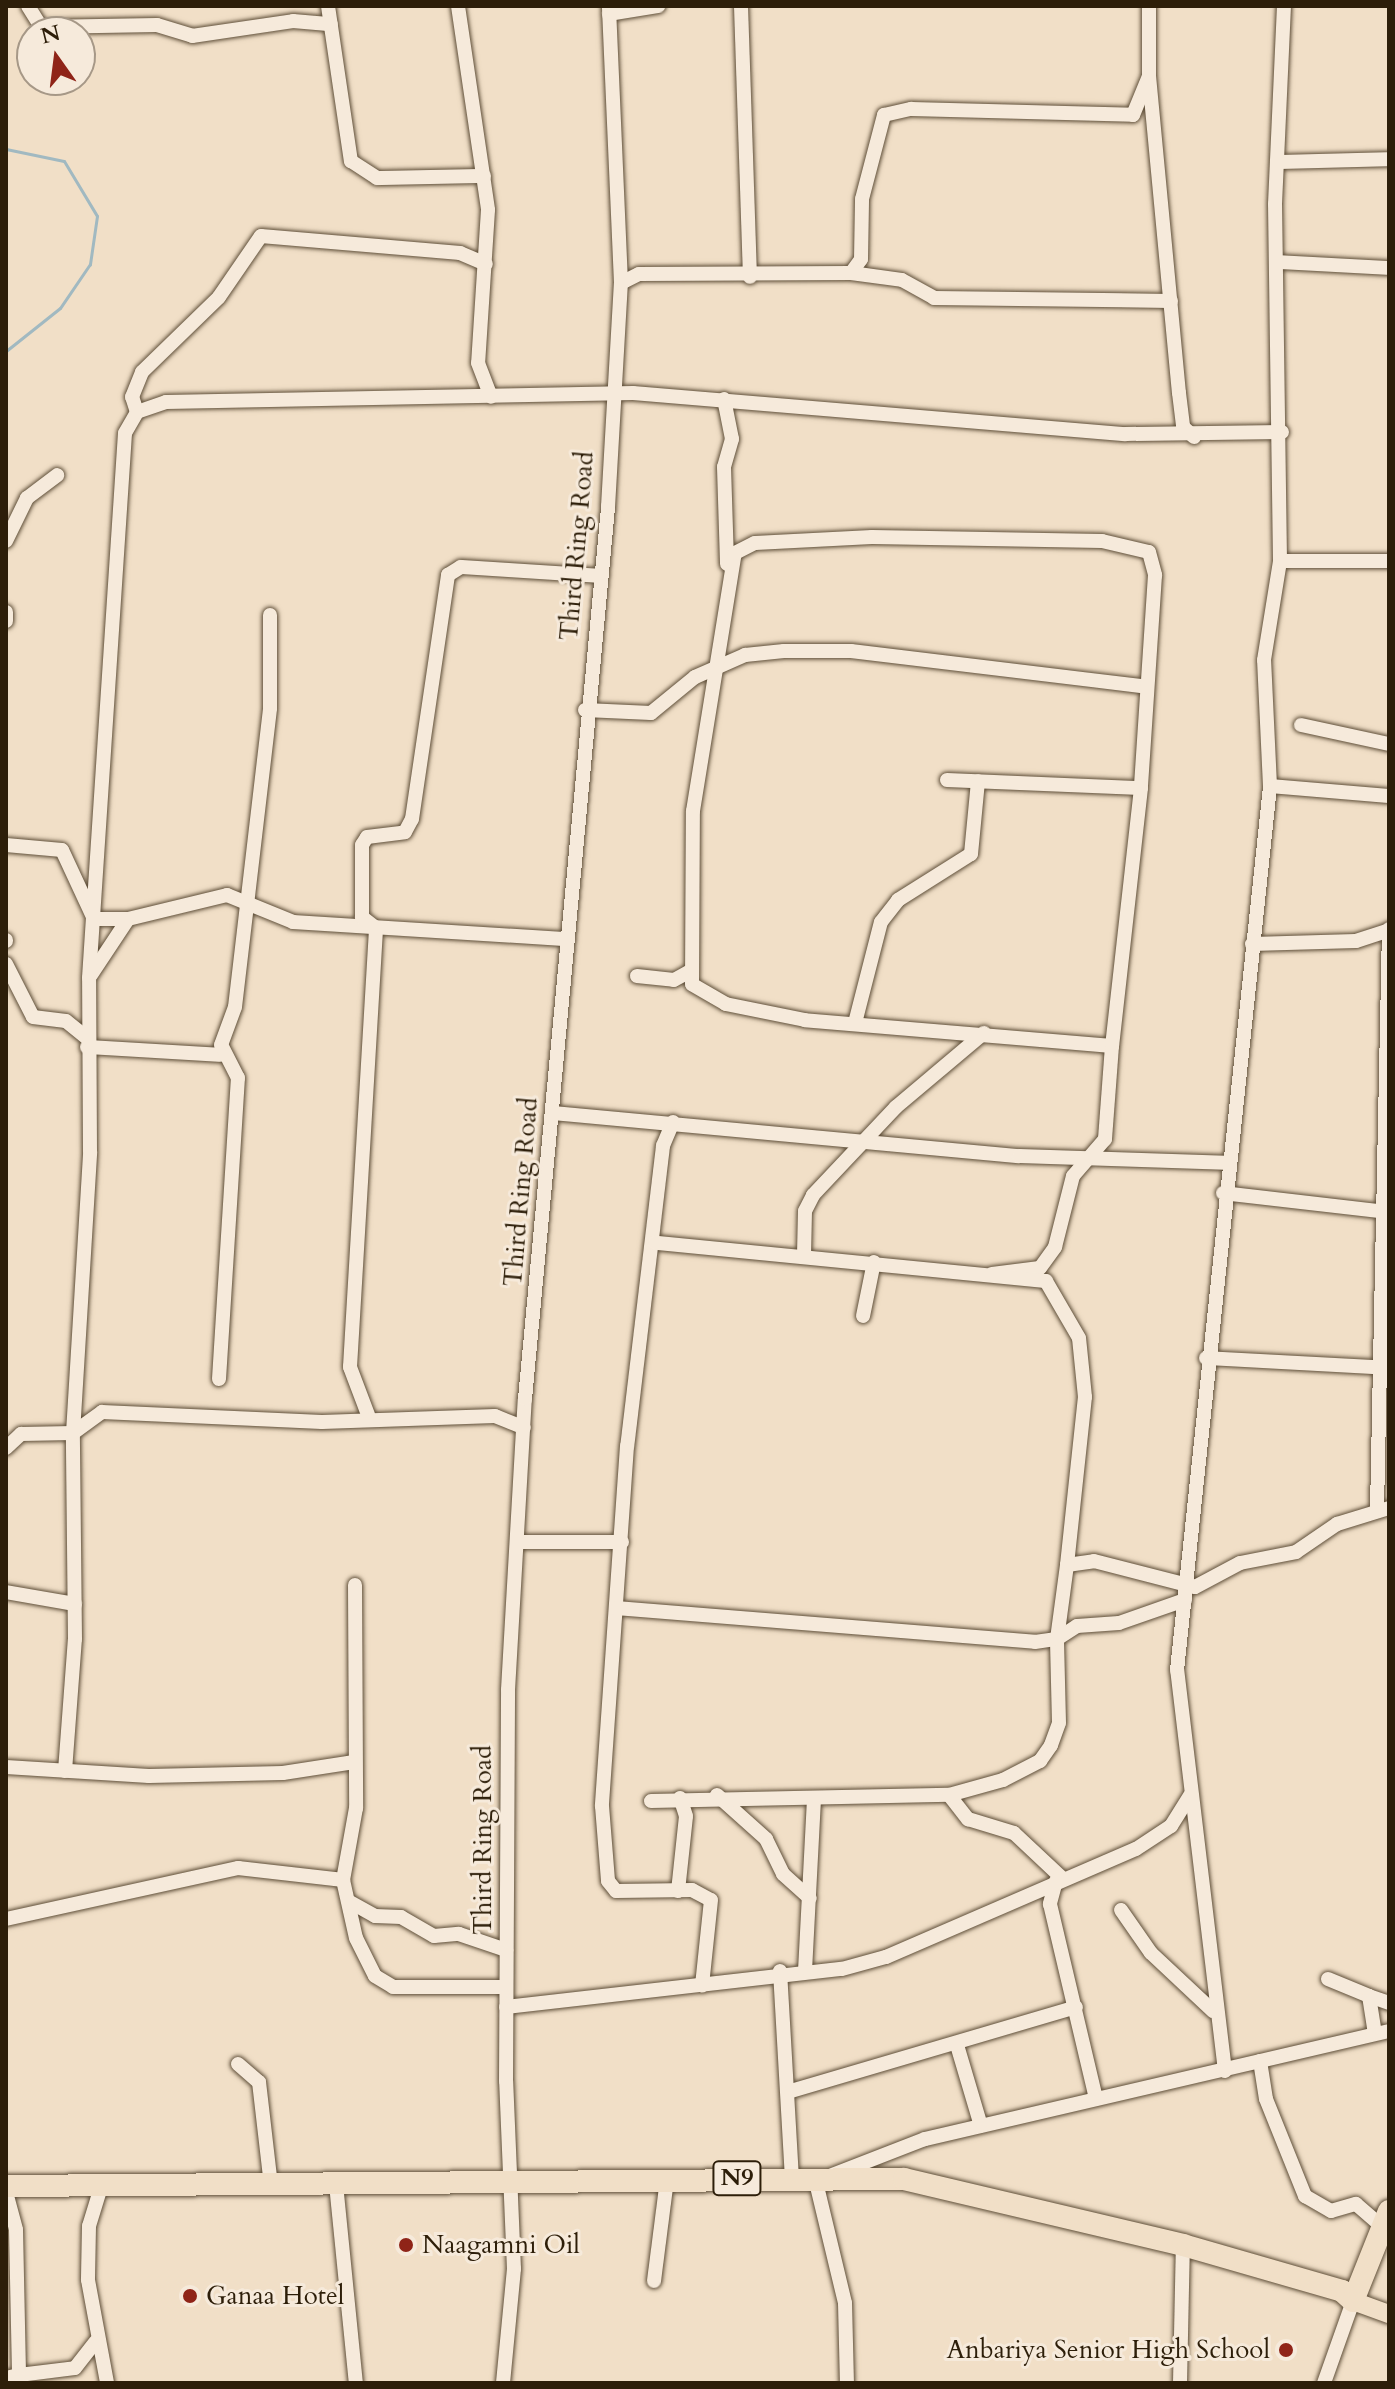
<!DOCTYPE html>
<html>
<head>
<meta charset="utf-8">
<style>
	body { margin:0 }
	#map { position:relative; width:1395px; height:2389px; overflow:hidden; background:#f1dfc7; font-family:Cardo,serif }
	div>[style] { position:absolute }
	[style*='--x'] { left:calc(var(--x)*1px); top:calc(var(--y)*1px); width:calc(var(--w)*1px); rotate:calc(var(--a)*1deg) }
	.stream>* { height:3px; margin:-1.5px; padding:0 1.5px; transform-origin:1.5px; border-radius:1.5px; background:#a1b9c1 }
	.roads { filter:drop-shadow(0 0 2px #5e4e38) drop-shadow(0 0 2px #5e4e38) }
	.minor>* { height:14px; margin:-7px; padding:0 7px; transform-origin:7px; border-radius:7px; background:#f6eadb }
	.major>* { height:18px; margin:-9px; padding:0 9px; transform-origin:9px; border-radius:9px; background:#f1dfc7 }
	.highway>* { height:22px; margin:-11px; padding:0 11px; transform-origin:11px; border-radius:11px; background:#f1dfc7 }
	.dots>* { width:22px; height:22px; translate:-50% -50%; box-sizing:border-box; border:4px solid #f6eadb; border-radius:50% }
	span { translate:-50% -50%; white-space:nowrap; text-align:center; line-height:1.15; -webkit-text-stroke:6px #f6eadb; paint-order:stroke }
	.shield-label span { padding:2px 6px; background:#f6eadb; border:2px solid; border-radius:6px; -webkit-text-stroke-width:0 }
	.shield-label { font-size:24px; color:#2d1e09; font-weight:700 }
	.street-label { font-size:26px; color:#2d1e09 }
	.poi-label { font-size:26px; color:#2d1e09 }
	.left { translate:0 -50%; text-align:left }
	.right { translate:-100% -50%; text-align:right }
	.frame { position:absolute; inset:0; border:8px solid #2d1e09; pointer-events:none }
	.north { position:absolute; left:16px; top:16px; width:80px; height:80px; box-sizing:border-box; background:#f6eadb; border:2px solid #a69887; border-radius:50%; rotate:346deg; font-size:22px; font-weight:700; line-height:32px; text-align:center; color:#2d1e09 }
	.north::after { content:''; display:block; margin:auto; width:28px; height:36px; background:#8f2418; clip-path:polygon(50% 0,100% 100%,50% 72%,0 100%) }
</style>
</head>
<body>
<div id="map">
	<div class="stream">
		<i style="--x:6;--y:149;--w:59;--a:11.7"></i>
		<i style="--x:64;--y:161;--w:64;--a:59"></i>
		<i style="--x:97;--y:216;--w:49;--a:98.3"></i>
		<i style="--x:90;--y:264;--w:53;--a:124.3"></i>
		<i style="--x:60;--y:308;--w:69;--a:141.5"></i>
	</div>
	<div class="roads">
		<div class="minor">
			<i style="--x:28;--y:6;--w:25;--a:58"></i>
			<i style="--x:41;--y:27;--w:116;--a:-1"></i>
			<i style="--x:157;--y:25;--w:37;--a:17"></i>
			<i style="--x:192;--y:36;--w:102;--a:-8.4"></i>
			<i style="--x:293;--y:21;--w:38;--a:5"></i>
			<i style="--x:328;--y:6;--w:157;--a:81.6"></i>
			<i style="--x:351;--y:161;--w:31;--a:33"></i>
			<i style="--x:377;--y:178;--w:107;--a:-1.1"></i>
			<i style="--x:458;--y:6;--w:206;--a:81.6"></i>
			<i style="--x:488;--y:210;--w:153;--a:93.7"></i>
			<i style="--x:478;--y:363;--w:36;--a:69"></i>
			<i style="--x:741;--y:6;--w:271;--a:88.1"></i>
			<i style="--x:1149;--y:6;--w:70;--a:90"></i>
			<i style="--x:1149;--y:76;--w:318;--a:84.6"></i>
			<i style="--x:1179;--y:393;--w:34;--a:83"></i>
			<i style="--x:1183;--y:427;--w:15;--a:42"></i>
			<i style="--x:609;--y:14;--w:50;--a:-9.3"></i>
			<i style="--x:1277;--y:162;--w:112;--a:-1.5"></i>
			<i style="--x:1278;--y:262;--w:111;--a:3.1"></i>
			<i style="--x:851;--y:273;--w:17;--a:-54"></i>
			<i style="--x:861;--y:259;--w:60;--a:-89"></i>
			<i style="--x:862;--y:199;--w:87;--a:-75.3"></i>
			<i style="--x:884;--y:115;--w:28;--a:-13"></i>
			<i style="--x:911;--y:109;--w:222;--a:1.5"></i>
			<i style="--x:1133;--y:115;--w:42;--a:-67.7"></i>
			<i style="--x:621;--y:283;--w:20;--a:-27"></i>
			<i style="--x:639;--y:274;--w:212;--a:-0.3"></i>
			<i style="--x:851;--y:273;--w:51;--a:7.8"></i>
			<i style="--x:902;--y:280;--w:37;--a:29"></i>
			<i style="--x:934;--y:298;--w:237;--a:0.7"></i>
			<i style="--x:724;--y:399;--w:41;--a:78.7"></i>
			<i style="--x:732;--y:439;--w:29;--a:106"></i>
			<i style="--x:724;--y:467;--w:97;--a:88.2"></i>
			<i style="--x:137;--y:412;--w:16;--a:-108"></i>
			<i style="--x:132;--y:397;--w:27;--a:-68"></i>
			<i style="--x:142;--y:372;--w:107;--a:-44.2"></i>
			<i style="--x:219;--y:297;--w:74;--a:-55.5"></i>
			<i style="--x:261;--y:236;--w:200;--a:4.9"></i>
			<i style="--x:460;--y:253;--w:28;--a:23"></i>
			<i style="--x:6;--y:541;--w:48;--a:-64"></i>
			<i style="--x:27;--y:498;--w:38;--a:-37"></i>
			<i style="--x:1280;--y:561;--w:109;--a:0"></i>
			<i style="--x:6;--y:612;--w:9;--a:90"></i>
			<i style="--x:585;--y:710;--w:66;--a:2.6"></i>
			<i style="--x:651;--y:713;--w:57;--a:-39.3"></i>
			<i style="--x:695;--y:677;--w:55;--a:-23.7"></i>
			<i style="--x:745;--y:655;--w:39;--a:-6"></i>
			<i style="--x:784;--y:651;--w:67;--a:0"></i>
			<i style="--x:851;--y:651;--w:298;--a:6.9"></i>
			<i style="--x:1301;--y:725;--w:90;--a:12.2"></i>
			<i style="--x:947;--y:780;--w:194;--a:2.4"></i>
			<i style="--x:1270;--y:786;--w:119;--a:4.8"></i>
			<i style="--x:6;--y:845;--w:56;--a:5.1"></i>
			<i style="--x:62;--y:850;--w:76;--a:65.1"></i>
			<i style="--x:94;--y:919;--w:34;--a:0"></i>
			<i style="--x:128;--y:919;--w:102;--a:-13.6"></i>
			<i style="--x:227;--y:895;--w:71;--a:22.2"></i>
			<i style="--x:293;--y:922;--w:275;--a:3.6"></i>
			<i style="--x:6;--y:940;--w:1;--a:90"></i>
			<i style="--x:1252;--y:944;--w:104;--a:-1.7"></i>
			<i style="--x:1356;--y:941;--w:35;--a:-18"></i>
			<i style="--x:6;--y:964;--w:59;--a:63"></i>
			<i style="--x:33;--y:1017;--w:33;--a:7"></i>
			<i style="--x:66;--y:1021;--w:27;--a:39"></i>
			<i style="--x:91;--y:975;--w:67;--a:-56.5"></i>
			<i style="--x:637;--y:976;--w:37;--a:6"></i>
			<i style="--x:674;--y:980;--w:18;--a:-29"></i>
			<i style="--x:855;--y:1023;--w:104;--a:-75.6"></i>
			<i style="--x:881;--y:922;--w:28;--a:-52"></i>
			<i style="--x:898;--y:900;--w:86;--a:-32.2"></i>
			<i style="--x:971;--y:854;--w:73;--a:-84.5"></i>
			<i style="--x:87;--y:1047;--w:133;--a:3.4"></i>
			<i style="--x:553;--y:1113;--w:468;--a:5.3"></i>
			<i style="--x:1019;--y:1156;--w:207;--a:1.9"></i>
			<i style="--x:673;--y:1122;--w:26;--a:113"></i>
			<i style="--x:663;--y:1146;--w:302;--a:96.8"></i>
			<i style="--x:627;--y:1446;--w:361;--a:94"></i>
			<i style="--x:602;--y:1806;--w:75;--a:85.4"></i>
			<i style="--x:608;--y:1881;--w:13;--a:51"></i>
			<i style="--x:616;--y:1891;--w:76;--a:-0.8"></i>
			<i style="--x:692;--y:1890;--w:21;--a:28"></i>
			<i style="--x:711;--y:1900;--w:86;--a:96"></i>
			<i style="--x:1223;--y:1193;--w:157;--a:6.6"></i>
			<i style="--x:804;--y:1255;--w:44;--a:-88.7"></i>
			<i style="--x:805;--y:1211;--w:18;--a:-63"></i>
			<i style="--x:813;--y:1195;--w:121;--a:-46.7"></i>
			<i style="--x:896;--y:1107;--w:115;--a:-40.1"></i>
			<i style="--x:992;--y:1274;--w:48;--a:-7.1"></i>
			<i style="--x:1040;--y:1268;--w:26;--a:-54"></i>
			<i style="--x:1055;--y:1247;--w:73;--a:-75.8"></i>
			<i style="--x:1073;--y:1176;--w:49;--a:-49.1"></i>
			<i style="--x:1105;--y:1139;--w:93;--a:-85.7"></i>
			<i style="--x:1112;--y:1046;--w:308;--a:-175.2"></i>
			<i style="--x:805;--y:1020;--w:81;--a:-168.6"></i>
			<i style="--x:726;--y:1004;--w:39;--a:-150"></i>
			<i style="--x:692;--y:984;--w:173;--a:-89.7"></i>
			<i style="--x:693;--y:811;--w:261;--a:-80.8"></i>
			<i style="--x:735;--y:553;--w:22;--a:-27"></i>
			<i style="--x:755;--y:543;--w:117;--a:-2.9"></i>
			<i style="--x:872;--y:537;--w:230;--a:1"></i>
			<i style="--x:1102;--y:541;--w:48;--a:13.2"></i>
			<i style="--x:1149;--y:552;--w:24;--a:75"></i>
			<i style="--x:1155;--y:575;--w:213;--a:93.8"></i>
			<i style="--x:1141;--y:788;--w:260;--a:96.4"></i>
			<i style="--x:863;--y:1316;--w:55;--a:-78.5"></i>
			<i style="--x:1206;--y:1358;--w:183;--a:3.1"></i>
			<i style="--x:219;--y:1379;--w:302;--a:-86.4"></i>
			<i style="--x:238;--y:1078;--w:37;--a:-117"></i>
			<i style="--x:221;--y:1045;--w:40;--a:-69.8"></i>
			<i style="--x:235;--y:1007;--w:301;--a:-83.3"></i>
			<i style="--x:270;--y:708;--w:93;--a:-90"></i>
			<i style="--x:370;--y:1420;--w:57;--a:-110.7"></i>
			<i style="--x:350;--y:1367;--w:440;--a:-86.6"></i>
			<i style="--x:376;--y:928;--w:18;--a:-142"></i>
			<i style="--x:362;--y:917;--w:72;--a:-90"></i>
			<i style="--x:362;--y:845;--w:9;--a:-58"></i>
			<i style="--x:367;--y:837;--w:38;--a:-7"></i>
			<i style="--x:405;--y:832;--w:15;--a:-62"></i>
			<i style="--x:412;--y:819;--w:247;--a:-81.6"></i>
			<i style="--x:448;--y:575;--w:15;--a:-32"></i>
			<i style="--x:461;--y:567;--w:138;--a:3.7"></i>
			<i style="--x:6;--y:1448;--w:21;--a:-43"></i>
			<i style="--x:21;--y:1434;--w:52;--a:-1.1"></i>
			<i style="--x:73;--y:1433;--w:36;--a:-36"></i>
			<i style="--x:102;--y:1412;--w:220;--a:2.6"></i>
			<i style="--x:322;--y:1422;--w:173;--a:-2"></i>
			<i style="--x:495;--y:1416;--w:31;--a:22"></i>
			<i style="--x:1377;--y:1510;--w:581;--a:-88.82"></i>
			<i style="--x:517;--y:1542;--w:105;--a:0"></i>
			<i style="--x:1067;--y:1565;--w:27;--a:-8"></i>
			<i style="--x:1094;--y:1561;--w:104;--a:14.4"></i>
			<i style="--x:1195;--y:1587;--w:51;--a:-28.1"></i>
			<i style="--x:1240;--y:1563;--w:57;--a:-11.1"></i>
			<i style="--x:1296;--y:1552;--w:50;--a:-34.3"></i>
			<i style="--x:1337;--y:1524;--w:54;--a:-17.1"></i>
			<i style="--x:355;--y:1585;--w:223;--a:89.7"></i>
			<i style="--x:356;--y:1808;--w:73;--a:100.2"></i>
			<i style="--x:343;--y:1880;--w:59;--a:77.4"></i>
			<i style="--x:356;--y:1938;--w:42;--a:63.4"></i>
			<i style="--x:375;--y:1976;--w:21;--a:31"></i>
			<i style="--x:393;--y:1987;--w:113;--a:0"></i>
			<i style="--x:6;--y:1592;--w:70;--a:9.9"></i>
			<i style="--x:616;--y:1608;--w:420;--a:4.6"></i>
			<i style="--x:1035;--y:1642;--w:22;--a:-8"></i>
			<i style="--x:1057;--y:1639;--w:75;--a:-82.3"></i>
			<i style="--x:1067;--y:1565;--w:169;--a:-83.9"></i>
			<i style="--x:1085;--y:1397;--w:59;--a:-95.8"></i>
			<i style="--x:1079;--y:1338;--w:66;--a:-120.1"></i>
			<i style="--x:1046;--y:1281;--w:393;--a:-174.4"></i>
			<i style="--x:6;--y:1767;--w:143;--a:3.6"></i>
			<i style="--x:149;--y:1776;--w:134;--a:-1.3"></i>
			<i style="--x:283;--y:1773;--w:72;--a:-8.8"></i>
			<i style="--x:65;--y:1771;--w:132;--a:-85.7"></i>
			<i style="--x:75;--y:1639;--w:206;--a:-90.6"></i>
			<i style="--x:73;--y:1433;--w:282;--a:-86.5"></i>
			<i style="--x:90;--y:1152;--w:174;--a:-90.3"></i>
			<i style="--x:89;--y:978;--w:546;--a:-86.22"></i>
			<i style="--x:125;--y:433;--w:24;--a:-60"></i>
			<i style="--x:137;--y:412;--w:31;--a:-19"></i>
			<i style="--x:166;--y:402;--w:467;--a:-1.1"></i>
			<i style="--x:633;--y:393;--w:494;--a:4.8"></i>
			<i style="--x:1125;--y:434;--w:157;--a:-0.7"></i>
			<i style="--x:717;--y:1795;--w:66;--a:41.9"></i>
			<i style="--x:766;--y:1839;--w:39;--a:64"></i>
			<i style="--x:783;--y:1874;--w:36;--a:42"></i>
			<i style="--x:949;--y:1795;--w:31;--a:52"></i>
			<i style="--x:968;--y:1819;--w:48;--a:16.9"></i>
			<i style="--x:1014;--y:1833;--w:66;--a:43.2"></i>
			<i style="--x:651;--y:1801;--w:298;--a:-1.2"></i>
			<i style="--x:949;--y:1795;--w:56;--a:-15.5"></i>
			<i style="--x:1003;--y:1780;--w:42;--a:-27.2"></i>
			<i style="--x:1040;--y:1761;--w:19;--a:-55"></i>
			<i style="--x:1051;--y:1745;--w:23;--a:-70"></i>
			<i style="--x:1059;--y:1723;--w:84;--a:-91.4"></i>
			<i style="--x:1057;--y:1639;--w:24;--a:-33"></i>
			<i style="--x:1077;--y:1626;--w:42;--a:-4.1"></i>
			<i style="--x:1119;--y:1623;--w:70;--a:-19.2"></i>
			<i style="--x:1056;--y:1881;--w:24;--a:105"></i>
			<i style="--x:1050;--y:1904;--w:200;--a:76.7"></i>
			<i style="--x:678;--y:1891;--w:75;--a:-83.9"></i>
			<i style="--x:686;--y:1816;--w:19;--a:-108"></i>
			<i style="--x:350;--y:1902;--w:29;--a:29"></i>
			<i style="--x:375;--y:1916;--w:26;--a:2"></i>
			<i style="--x:401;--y:1917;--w:38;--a:30"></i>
			<i style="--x:434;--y:1936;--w:25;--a:-5"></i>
			<i style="--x:459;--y:1934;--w:50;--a:18.8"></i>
			<i style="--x:1121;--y:1910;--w:52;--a:55.1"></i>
			<i style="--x:1151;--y:1953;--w:85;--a:43.1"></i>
			<i style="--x:6;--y:1919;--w:238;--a:-12.4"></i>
			<i style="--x:238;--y:1868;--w:106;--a:6.5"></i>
			<i style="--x:780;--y:1971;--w:208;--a:86.7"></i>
			<i style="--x:805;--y:1971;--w:171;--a:-87"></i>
			<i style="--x:1328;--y:1979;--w:44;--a:22.5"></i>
			<i style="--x:1369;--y:1996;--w:38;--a:81"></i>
			<i style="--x:1369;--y:1996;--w:21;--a:19"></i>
			<i style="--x:506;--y:2007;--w:338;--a:-6.5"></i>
			<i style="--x:842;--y:1969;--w:46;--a:-15.3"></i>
			<i style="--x:886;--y:1957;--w:272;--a:-23.4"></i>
			<i style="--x:1136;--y:1849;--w:42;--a:-33.3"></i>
			<i style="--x:1171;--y:1826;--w:36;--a:-58"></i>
			<i style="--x:957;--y:2045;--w:84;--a:73.5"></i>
			<i style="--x:1260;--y:2061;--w:38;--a:81"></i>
			<i style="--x:1266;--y:2099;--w:105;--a:68.1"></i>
			<i style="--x:1305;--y:2196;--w:30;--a:30"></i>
			<i style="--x:1331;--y:2211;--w:26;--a:-16"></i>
			<i style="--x:1356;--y:2204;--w:37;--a:41"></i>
			<i style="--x:238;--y:2064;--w:28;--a:41"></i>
			<i style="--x:259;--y:2082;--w:104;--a:83.4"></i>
			<i style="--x:1225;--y:2071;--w:404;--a:-96.8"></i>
			<i style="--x:1177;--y:1670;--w:889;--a:-83.99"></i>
			<i style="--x:1270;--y:786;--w:126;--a:-92.7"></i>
			<i style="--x:1264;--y:660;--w:100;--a:-80.8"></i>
			<i style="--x:1280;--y:561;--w:357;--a:-90.8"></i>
			<i style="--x:1275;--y:204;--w:198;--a:-87.4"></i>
			<i style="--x:791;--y:2091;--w:297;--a:-16.4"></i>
			<i style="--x:827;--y:2177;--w:105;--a:-21.2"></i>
			<i style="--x:925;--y:2139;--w:476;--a:-13.1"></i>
			<i style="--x:815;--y:2178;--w:129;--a:76.5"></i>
			<i style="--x:845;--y:2303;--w:80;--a:88.6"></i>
			<i style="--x:336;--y:2184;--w:200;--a:84.3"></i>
			<i style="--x:101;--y:2187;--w:41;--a:107.1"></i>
			<i style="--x:89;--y:2226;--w:54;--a:91.1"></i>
			<i style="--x:88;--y:2280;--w:105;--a:79.5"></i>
			<i style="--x:6;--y:2192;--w:39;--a:75"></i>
			<i style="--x:16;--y:2230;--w:145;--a:88.8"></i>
			<i style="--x:19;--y:2375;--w:13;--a:167"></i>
			<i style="--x:654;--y:2281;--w:103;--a:-82.7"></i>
			<i style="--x:19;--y:2375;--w:56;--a:-7.1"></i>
			<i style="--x:75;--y:2368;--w:33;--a:-52"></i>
			<i style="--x:503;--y:2383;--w:115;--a:-84.5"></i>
			<i style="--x:514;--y:2269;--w:188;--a:-92.4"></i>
			<i style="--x:506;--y:2081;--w:391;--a:-89.7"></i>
			<i style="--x:508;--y:1690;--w:291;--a:-86.7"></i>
			<i style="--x:525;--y:1399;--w:896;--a:-84.68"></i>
			<i style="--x:608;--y:507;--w:224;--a:-86.7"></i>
			<i style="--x:621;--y:283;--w:277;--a:-92.5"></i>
			<i style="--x:1180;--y:2383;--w:138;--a:-88.8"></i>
			<i style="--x:1324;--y:2383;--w:87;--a:-70.5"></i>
		</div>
		<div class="major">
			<i style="--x:1353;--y:2301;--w:38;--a:20"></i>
		</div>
		<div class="highway">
			<i style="--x:6;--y:2186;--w:898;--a:-0.45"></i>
			<i style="--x:904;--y:2179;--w:287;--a:13.3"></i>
			<i style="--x:1183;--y:2245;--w:166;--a:16.1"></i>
			<i style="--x:1342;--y:2291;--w:15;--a:42"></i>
			<i style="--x:1353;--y:2301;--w:97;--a:-68.2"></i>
		</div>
	</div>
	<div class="dots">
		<i style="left:406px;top:2245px;background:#8f2418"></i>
		<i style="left:190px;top:2296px;background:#8f2418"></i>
		<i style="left:1286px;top:2350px;background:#8f2418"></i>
	</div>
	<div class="shield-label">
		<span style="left:737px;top:2178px">N9</span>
	</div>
	<div class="street-label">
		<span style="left:577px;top:546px;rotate:-85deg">Third Ring Road</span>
		<span style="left:521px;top:1192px;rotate:-85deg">Third Ring Road</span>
		<span style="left:483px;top:1840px;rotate:-90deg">Third Ring Road</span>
	</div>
	<div class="poi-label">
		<span class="left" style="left:422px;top:2245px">Naagamni Oil</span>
		<span class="left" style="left:206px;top:2296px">Ganaa Hotel</span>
		<span class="right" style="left:1270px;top:2350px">Anbariya Senior High School</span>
	</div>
	<div class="frame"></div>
	<div class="north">N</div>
</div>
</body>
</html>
